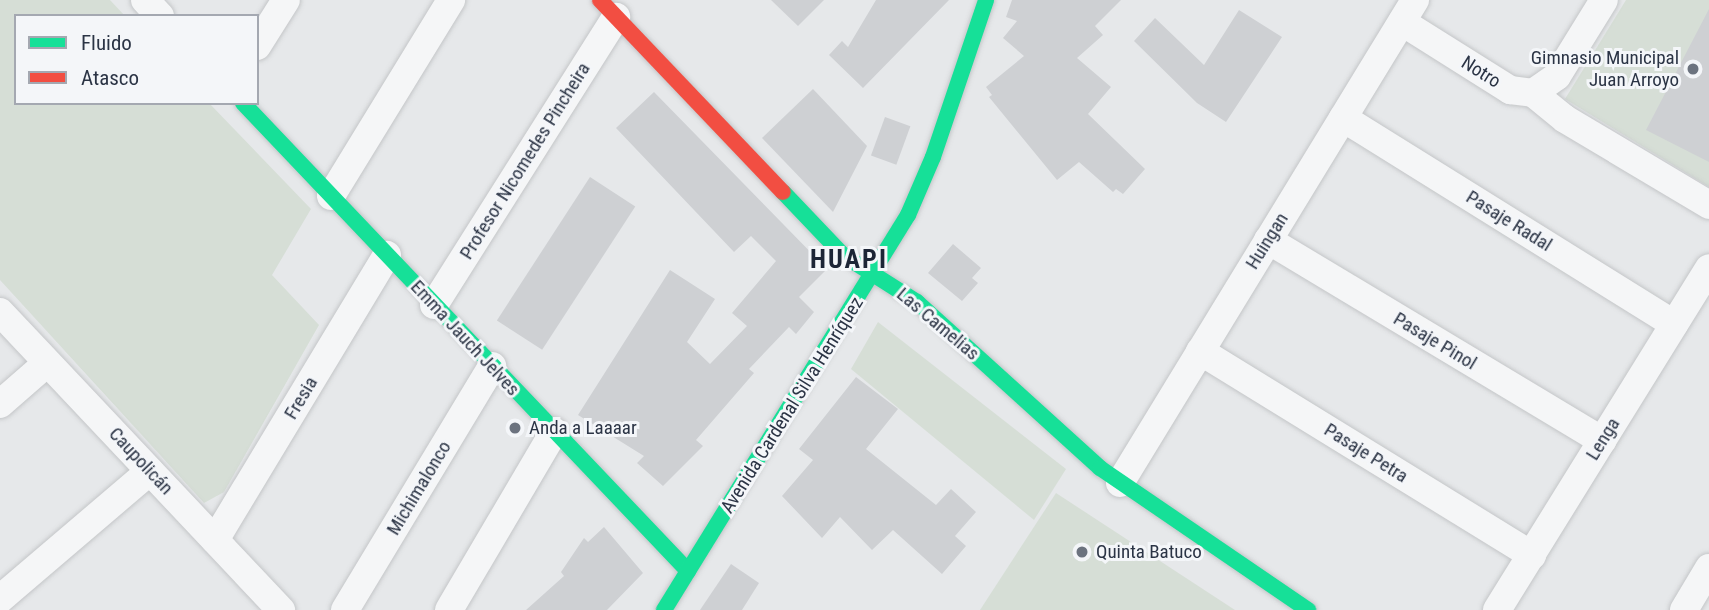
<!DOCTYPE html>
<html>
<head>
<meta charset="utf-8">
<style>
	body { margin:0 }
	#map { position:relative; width:1709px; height:610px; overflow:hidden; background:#e6e8ea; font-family:"Roboto Condensed",sans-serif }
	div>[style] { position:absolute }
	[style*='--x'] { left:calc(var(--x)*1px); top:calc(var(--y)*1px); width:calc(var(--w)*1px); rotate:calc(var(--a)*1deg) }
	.green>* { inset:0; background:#d6ded6 }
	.building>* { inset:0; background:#ced0d3; transform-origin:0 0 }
	.roads { filter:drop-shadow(0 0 2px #c4c6c8) drop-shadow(0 0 2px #c4c6c8) }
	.street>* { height:28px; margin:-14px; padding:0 14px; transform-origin:14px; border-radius:14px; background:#f5f6f7 }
	.fast>* { height:16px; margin:-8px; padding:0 8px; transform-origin:8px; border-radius:8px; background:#16e098 }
	.jam>* { height:16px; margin:-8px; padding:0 8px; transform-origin:8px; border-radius:8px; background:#f24e42 }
	.dots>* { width:19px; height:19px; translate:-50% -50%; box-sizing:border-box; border:4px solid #f4f6f9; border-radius:50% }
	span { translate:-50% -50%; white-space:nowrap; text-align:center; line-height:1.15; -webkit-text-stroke:6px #f4f6f9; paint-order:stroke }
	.poi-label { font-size:19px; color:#2b3445 }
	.right { translate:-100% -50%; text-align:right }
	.left { translate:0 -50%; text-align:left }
	.street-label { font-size:19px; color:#2b3445 }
	.district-label { font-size:26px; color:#1d2536; font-weight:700; letter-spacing:2px }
	.legend { position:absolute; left:14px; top:14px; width:245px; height:91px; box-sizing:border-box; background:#f4f6f9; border:2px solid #a4a8b1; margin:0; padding:9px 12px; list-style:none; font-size:21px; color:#2b3445 }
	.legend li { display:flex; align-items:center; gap:14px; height:35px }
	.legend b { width:35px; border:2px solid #a4a8b1 }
</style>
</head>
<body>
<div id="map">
	<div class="green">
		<i style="clip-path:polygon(0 0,110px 0,125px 16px,16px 16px,16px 103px,209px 103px,311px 209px,272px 275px,319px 325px,224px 492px,204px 503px,0 280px)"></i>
		<i style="clip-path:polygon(1626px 0,1709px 0,1709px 187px,1565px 99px)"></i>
		<i style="clip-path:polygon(878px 322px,1066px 469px,1034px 520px,851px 369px)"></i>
		<i style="clip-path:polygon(1056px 493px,1235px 610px,980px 610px)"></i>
	</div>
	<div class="building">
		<i style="clip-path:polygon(771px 0,824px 0,798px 26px)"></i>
		<i style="clip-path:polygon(876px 0,949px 0,863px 88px,829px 55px,842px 41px,848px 47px)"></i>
		<i style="clip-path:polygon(1012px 0,1121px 0,1095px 26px,1103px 35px,1077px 58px,1111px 87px,1088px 114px,1145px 169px,1123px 194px,1116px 189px,1113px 192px,1079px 162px,1057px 180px,989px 97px,992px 95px,986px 87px,1024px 56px,1003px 38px,1017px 21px,1006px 17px)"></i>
		<i style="clip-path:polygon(1709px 9px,1709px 162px,1646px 130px)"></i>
		<i style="clip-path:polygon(1239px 10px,1282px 37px,1226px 122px,1197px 103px,1134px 41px,1155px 18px,1204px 65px)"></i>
		<i style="clip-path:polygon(813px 89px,867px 146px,833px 212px,762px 138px)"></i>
		<i style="clip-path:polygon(654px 92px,827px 269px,799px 297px,814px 312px,796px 334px,789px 327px,749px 369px,754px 373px,696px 440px,703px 446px,663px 486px,637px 463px,644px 456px,578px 415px,670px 270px,715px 299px,687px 342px,710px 364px,747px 326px,732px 313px,776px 261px,751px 236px,734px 252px,616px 128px)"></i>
		<i style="left:885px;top:117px;width:27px;height:41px;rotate:20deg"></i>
		<i style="left:590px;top:177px;width:54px;height:171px;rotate:33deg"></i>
		<i style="clip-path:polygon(953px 244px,981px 268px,972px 278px,978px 283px,962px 301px,928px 273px)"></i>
		<i style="clip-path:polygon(856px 377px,898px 409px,866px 449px,936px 505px,951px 489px,976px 512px,955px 536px,966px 546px,942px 574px,893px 530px,872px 550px,840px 517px,822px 538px,782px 496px,813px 460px,799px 449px)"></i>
		<i style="clip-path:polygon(604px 527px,643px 573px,607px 610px,526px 610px,564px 576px,561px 572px,584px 538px,588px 542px)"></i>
		<i style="clip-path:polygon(731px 564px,759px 583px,742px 610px,700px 610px)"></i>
	</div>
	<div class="roads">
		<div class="street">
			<i style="--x:145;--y:0;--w:22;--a:47"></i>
			<i style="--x:1402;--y:22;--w:128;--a:32.2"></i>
			<i style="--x:1510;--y:90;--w:23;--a:7"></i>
			<i style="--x:1533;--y:93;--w:29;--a:-35"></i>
			<i style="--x:1557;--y:76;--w:89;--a:-58.3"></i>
			<i style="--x:257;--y:46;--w:54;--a:-57.8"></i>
			<i style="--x:1533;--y:93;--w:41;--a:39.1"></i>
			<i style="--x:1565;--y:119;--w:168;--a:30.8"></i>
			<i style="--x:1343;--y:118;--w:390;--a:31.9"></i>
			<i style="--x:331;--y:196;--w:230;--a:-58.5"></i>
			<i style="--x:1268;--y:240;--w:390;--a:31"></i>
			<i style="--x:434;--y:305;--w:341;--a:-57.7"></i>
			<i style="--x:0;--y:312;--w:410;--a:46.7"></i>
			<i style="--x:1200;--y:351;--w:390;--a:31.6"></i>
			<i style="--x:0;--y:404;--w:62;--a:-41.1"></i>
			<i style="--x:1120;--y:483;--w:566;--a:-58.58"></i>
			<i style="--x:215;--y:540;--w:333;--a:-58.9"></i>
			<i style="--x:0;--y:599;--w:197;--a:-40.5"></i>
			<i style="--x:345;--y:610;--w:285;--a:-58.9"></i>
			<i style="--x:449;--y:610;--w:207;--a:-59.5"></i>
			<i style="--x:1497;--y:610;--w:402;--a:-58.2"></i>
			<i style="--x:1684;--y:610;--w:49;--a:-59.2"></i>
		</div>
		<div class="fast">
			<i style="--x:243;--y:103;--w:646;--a:46.44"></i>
			<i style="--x:783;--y:192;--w:87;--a:46.4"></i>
			<i style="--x:843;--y:255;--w:88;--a:32.4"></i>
			<i style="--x:917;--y:302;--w:247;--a:42.2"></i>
			<i style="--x:1100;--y:468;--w:252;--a:34.3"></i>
			<i style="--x:664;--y:610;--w:464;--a:-58.3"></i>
			<i style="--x:908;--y:215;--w:63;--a:-66.7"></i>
			<i style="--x:933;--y:157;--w:166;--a:-71.3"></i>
		</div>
		<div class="jam">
			<i style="--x:600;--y:0;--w:265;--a:46.4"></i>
		</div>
	</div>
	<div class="dots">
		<i style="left:1693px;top:69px;background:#6c737f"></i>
		<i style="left:515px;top:428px;background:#6c737f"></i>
		<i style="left:1082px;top:552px;background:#6c737f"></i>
	</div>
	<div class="poi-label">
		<span class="right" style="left:1679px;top:69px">Gimnasio Municipal<br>Juan Arroyo</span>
		<span class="left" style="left:529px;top:428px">Anda a Laaaar</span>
		<span class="left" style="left:1096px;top:552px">Quinta Batuco</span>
	</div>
	<div class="street-label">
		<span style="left:1481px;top:72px;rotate:32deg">Notro</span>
		<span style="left:525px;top:161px;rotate:-58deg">Profesor Nicomedes Pincheira</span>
		<span style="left:1509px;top:221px;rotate:32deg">Pasaje Radal</span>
		<span style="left:1267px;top:241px;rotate:-58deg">Huingan</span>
		<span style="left:938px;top:324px;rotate:40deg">Las Camelias</span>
		<span style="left:465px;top:338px;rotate:47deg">Emma Jauch Jelves</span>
		<span style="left:1435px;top:341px;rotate:31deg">Pasaje Pinol</span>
		<span style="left:301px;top:398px;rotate:-59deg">Fresia</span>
		<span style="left:792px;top:405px;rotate:-58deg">Avenida Cardenal Silva Henríquez</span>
		<span style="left:1603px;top:439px;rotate:-58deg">Lenga</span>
		<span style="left:1366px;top:453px;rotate:32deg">Pasaje Petra</span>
		<span style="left:141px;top:461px;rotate:47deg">Caupolicán</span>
		<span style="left:419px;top:488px;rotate:-59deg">Michimalonco</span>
	</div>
	<div class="district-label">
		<span style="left:849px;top:260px">HUAPI</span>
	</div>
	<ul class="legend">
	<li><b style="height:9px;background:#16e098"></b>Fluido</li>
	<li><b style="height:9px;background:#f24e42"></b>Atasco</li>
	</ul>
</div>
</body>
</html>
